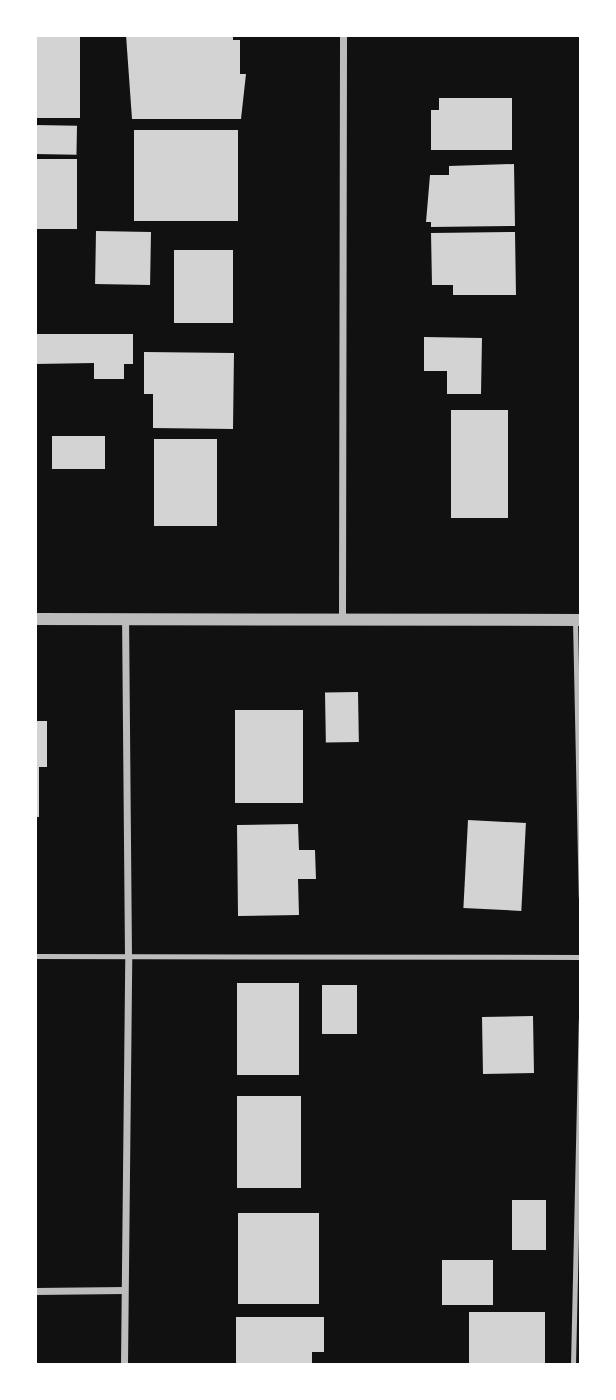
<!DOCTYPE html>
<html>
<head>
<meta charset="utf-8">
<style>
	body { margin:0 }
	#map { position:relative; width:616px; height:1400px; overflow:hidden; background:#111; font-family:Overpass,sans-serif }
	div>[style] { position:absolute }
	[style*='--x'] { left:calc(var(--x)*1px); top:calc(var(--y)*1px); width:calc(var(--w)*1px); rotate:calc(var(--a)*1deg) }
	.building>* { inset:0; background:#d3d3d3; transform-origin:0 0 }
	.service>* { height:5px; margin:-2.5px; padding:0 2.5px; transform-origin:2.5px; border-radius:2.5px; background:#bcbcbc }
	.minor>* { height:7px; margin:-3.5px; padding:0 3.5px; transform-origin:3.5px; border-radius:3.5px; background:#bcbcbc }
	.tertiary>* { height:12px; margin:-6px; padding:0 6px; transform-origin:6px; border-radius:6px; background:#bcbcbc }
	span { translate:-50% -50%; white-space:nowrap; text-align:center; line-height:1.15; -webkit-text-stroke:5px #fff; paint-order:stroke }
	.frame { position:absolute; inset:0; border:37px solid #fff; pointer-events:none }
</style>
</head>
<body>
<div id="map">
	<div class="building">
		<i style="left:35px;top:35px;width:45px;height:83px"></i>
		<i style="clip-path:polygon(126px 35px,233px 35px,233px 40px,240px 40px,240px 74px,246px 74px,241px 119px,132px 119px)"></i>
		<i style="clip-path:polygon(439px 98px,512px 98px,512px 150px,431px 150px,431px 110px,439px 110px)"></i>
		<i style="left:35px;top:125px;width:42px;height:29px;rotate:1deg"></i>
		<i style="left:134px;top:130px;width:104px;height:91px"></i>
		<i style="left:35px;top:159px;width:42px;height:70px"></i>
		<i style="clip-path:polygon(514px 164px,515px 226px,431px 227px,431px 222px,426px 222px,430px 175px,449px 175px,449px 166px)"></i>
		<i style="left:96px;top:231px;width:55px;height:53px;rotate:1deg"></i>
		<i style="clip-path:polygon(515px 232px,516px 295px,453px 295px,453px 285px,432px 285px,431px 233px)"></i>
		<i style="left:233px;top:250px;width:73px;height:59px;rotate:90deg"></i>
		<i style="clip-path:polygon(35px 334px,133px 334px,133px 364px,124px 364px,124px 379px,94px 379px,94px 363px,35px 364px)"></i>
		<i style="clip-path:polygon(424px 337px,482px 338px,481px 394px,447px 394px,447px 371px,424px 371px)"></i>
		<i style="clip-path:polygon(144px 352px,234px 353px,233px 429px,153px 428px,153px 394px,144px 394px)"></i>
		<i style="left:451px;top:410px;width:57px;height:108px"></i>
		<i style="left:52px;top:436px;width:53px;height:33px"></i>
		<i style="left:154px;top:439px;width:63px;height:87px"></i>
		<i style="left:358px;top:692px;width:50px;height:33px;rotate:89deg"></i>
		<i style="left:235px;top:710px;width:68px;height:93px"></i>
		<i style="clip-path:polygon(35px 721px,47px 721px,47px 767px,39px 767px,39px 817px,35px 817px)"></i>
		<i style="left:468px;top:820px;width:58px;height:88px;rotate:3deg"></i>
		<i style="clip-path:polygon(298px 824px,299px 850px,315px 850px,316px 879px,298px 879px,299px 915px,238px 916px,237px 825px)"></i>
		<i style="left:237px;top:983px;width:62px;height:92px"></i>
		<i style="left:322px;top:985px;width:35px;height:49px"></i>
		<i style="left:533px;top:1016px;width:57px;height:51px;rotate:89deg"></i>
		<i style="left:237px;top:1096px;width:64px;height:92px"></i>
		<i style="left:512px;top:1200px;width:34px;height:50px"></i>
		<i style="left:238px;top:1213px;width:81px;height:91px"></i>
		<i style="left:493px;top:1260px;width:45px;height:51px;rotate:90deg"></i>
		<i style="left:469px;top:1312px;width:76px;height:53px"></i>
		<i style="clip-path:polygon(236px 1317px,324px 1317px,324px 1352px,312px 1352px,312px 1365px,236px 1365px)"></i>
	</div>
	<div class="service">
		<i style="--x:575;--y:620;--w:277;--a:88.8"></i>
		<i style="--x:35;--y:956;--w:546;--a:0.1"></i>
		<i style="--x:573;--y:1365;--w:345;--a:-88.7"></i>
	</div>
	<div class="minor">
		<i style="--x:342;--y:618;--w:583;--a:-89.9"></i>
		<i style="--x:35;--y:1291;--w:89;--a:-0.6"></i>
		<i style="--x:124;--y:1365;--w:409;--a:-89.4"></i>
		<i style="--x:128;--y:956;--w:337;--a:-90.5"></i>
	</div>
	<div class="tertiary">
		<i style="--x:35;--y:619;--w:546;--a:0.1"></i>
	</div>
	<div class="frame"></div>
</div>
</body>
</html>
